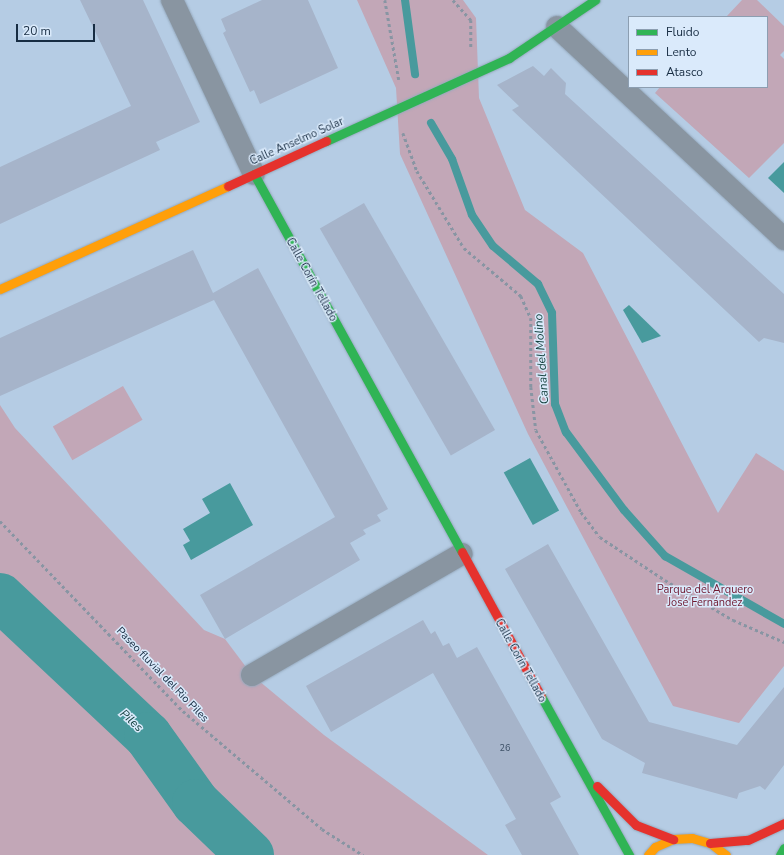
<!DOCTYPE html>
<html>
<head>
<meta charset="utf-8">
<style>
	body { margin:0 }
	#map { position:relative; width:784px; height:855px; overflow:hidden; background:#b5cce4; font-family:"Nunito Sans",sans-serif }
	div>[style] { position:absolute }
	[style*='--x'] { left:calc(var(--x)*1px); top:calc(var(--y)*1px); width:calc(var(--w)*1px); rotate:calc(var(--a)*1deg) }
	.green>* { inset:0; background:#c2a7b7; transform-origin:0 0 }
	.water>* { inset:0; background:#489a9d; transform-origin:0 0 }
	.stream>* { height:8px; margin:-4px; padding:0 4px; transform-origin:4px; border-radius:4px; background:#489a9d }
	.river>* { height:48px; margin:-24px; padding:0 24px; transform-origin:24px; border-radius:24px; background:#489a9d }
	.building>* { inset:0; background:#a6b4ca; transform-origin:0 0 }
	.path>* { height:2.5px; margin-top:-1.25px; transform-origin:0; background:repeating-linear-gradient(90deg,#8895a3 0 3px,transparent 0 6px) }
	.roads { filter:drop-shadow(0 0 1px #95a9bd) drop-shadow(0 0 1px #95a9bd) }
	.street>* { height:22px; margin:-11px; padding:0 11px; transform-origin:11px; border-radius:11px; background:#8995a1 }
	.fast>* { height:9px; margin:-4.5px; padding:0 4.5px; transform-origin:4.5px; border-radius:4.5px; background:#30b455 }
	.slow>* { height:9px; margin:-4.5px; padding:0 4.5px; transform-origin:4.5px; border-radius:4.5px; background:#ff9f0a }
	.jam>* { height:9px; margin:-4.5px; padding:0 4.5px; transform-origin:4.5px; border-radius:4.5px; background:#e5322d }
	span { translate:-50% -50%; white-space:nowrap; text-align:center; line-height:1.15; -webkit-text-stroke:3px #daeafb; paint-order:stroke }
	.number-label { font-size:9px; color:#3c4f65 }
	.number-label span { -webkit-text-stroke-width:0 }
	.street-label { font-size:11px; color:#172c42 }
	.park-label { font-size:11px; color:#701931 }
	.water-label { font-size:12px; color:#103d3a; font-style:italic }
	.legend { position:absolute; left:628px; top:16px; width:140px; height:72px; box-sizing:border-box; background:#daeafb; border:1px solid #8c9eb1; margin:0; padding:5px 7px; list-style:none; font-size:12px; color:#172c42 }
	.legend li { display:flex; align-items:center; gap:8px; height:20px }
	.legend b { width:20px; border:1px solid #8c9eb1 }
	.scale { position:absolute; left:16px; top:24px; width:79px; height:18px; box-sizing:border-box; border:2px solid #172c42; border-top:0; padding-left:5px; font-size:12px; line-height:14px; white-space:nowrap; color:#172c42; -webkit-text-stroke:3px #daeafb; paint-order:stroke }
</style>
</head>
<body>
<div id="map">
	<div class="green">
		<i style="clip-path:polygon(357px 0,463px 0,476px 18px,479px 98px,525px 210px,583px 253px,718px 513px,756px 453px,784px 471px,784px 666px,739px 723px,673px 706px,528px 434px,400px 154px,396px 88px)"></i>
		<i style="clip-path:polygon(742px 0,757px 0,784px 26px,784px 51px,780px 55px,784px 59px,784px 143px,749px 178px,655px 93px,660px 87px,767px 87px,767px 17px,726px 17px)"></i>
		<i style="left:123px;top:386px;width:39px;height:81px;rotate:60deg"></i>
		<i style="clip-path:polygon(0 405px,15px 428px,204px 630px,225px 639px,252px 675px,324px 735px,488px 855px,0 855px)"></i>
	</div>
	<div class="water">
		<i style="clip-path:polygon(784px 162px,784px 193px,768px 178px)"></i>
		<i style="clip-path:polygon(629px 305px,661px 336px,642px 343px,623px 310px)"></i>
		<i style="left:530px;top:458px;width:60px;height:30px;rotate:61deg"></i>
		<i style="clip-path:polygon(230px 483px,253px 525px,191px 560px,183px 545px,190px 541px,183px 529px,210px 513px,202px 499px)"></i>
	</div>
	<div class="stream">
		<i style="--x:405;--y:0;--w:75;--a:82.3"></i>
		<i style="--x:431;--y:123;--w:42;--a:59.7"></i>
		<i style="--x:452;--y:159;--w:59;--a:70.3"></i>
		<i style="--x:472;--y:215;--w:37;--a:56"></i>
		<i style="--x:493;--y:246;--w:59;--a:40.2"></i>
		<i style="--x:538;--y:284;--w:32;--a:64"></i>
		<i style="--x:552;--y:313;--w:91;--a:88.1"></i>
		<i style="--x:555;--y:404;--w:30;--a:69"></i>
		<i style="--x:566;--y:432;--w:97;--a:53.4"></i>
		<i style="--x:624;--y:510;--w:62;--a:48.3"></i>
		<i style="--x:665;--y:556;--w:137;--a:29.7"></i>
	</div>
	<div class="river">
		<i style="--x:0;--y:597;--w:203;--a:43.2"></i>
		<i style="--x:148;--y:736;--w:82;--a:54.4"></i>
		<i style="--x:196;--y:803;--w:75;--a:43.9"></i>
	</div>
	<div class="building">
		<i style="clip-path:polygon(80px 0,143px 0,200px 122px,156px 142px,160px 150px,0 224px,0 167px,131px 106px)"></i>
		<i style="clip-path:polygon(262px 0,308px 0,338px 68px,260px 104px,254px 90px,250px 92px,223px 33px,226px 31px,221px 19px)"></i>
		<i style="clip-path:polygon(533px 66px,544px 76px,551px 68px,566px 83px,565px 94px,784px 294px,784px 343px,764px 338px,759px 342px,512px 110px,519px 106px,497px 85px)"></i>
		<i style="left:364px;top:203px;width:262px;height:51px;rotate:60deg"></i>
		<i style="clip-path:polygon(193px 250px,213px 293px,258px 268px,388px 509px,377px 515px,381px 521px,363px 530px,366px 534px,350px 543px,360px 560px,225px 639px,200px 595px,335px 517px,214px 300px,0 396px,0 338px)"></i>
		<i style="clip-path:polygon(548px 544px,649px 722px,737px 745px,784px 687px,784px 765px,765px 790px,760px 786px,739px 793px,737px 799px,642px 773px,645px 763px,602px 739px,505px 569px)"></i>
		<i style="clip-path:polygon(423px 620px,431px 634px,435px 631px,443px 646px,449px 643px,457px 658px,477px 647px,561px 797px,550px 803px,579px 855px,522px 855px,505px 825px,516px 819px,433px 673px,331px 732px,306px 686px)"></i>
	</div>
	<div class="path">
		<i style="--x:385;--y:0;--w:81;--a:80.1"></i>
		<i style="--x:453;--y:0;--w:27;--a:48"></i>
		<i style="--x:471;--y:20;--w:29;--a:90"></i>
		<i style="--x:403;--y:133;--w:40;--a:69.8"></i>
		<i style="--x:417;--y:171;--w:90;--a:58.6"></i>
		<i style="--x:464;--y:248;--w:75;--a:40.1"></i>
		<i style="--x:521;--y:296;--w:24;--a:66"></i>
		<i style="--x:531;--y:318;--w:69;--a:90"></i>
		<i style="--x:531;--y:387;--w:43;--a:83.4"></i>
		<i style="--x:536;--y:430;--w:94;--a:61.2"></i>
		<i style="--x:581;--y:512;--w:31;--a:53"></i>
		<i style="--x:600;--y:537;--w:78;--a:33.5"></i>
		<i style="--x:665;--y:580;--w:79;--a:30.5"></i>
		<i style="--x:733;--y:620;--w:56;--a:23.3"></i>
		<i style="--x:0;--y:521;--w:264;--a:46.1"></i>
		<i style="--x:183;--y:711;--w:182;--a:40.3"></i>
		<i style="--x:322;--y:829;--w:49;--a:32.4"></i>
	</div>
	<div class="roads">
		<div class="street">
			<i style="--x:172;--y:0;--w:192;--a:64.8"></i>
			<i style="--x:557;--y:27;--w:311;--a:43"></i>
			<i style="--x:252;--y:675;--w:242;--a:-30"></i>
		</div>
		<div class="fast">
			<i style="--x:326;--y:141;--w:201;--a:-24.4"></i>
			<i style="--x:509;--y:58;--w:104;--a:-34"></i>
			<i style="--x:254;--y:174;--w:431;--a:61.2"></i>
			<i style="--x:541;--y:696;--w:182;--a:61"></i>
			<i style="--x:780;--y:855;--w:8;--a:-60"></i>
		</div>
		<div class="slow">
			<i style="--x:0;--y:289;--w:250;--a:-24.3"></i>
			<i style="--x:648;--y:855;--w:11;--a:-49"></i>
			<i style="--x:655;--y:847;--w:20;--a:-24"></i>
			<i style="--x:673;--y:839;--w:19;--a:-3"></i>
			<i style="--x:692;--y:838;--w:19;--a:16"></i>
			<i style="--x:710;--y:843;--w:20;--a:37"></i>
		</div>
		<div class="jam">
			<i style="--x:228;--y:186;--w:108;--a:-24.7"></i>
			<i style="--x:462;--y:552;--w:164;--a:61.3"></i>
			<i style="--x:597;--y:786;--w:55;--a:45"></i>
			<i style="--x:636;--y:825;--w:40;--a:21"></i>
			<i style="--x:710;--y:843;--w:38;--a:-5"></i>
			<i style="--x:748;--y:840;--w:40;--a:-25"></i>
		</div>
	</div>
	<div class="number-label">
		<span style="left:505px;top:748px">26</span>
	</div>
	<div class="street-label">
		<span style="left:297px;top:142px;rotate:-24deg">Calle Anselmo Solar</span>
		<span style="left:311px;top:280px;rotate:61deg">Calle Corín Tellado</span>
		<span style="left:520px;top:661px;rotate:61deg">Calle Corín Tellado</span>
		<span style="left:162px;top:675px;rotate:46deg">Paseo fluvial del Rio Piles</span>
	</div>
	<div class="park-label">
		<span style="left:705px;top:597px">Parque del Arquero<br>José Fernández</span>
	</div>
	<div class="water-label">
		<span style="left:542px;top:359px;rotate:-94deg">Canal del Molino</span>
		<span style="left:131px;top:721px;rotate:43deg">Piles</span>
	</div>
	<ul class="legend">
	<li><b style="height:5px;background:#30b455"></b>Fluido</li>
	<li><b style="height:5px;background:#ff9f0a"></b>Lento</li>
	<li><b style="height:5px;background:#e5322d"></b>Atasco</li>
	</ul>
	<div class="scale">20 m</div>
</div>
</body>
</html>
